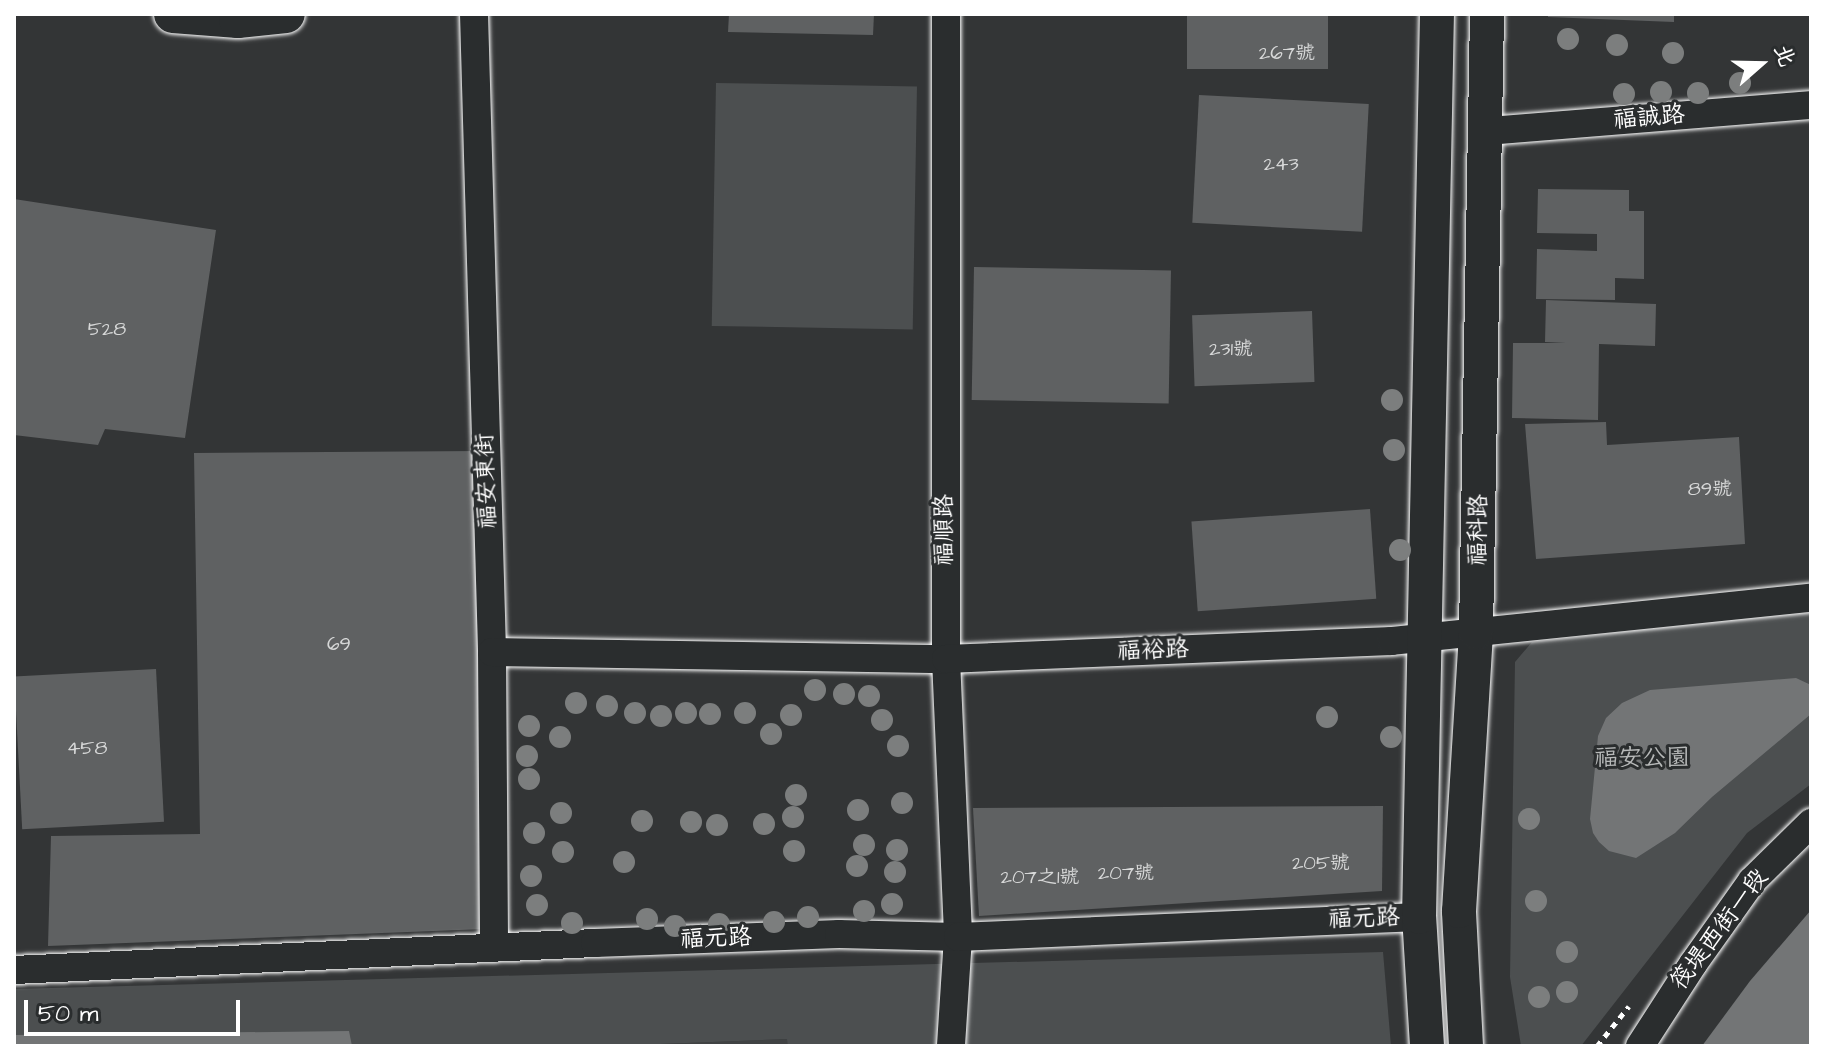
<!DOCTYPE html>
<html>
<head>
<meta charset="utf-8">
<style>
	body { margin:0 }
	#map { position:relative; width:1825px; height:1060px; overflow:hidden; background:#333536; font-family:"Architects Daughter","LXGW WenKai TC",sans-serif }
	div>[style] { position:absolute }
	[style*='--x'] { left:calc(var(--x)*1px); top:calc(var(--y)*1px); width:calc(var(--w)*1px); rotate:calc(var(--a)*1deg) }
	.built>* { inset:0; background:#404243 }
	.green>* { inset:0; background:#4c4f50; transform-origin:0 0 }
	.water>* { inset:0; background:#737576 }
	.building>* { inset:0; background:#5f6162; transform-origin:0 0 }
	.path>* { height:5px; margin-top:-2.5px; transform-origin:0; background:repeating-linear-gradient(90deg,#fff 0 6px,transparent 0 12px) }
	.roads { filter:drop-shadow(0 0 2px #fff) drop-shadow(0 0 2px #fff) }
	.minor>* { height:28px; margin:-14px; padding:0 14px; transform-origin:14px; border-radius:14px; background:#2a2d2e }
	.tertiary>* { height:34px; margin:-17px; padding:0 17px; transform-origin:17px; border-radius:17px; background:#2a2d2e }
	.secondary>* { height:38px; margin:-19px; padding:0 19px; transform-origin:19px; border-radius:19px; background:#2a2d2e }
	.trees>* { width:22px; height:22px; margin:-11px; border-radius:50%; background:#7c7e7e }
	span { translate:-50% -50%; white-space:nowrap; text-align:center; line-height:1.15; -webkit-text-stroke:6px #2a2d2e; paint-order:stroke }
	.number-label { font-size:20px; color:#d7d8d8 }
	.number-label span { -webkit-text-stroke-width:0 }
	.street-label { font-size:24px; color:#fff }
	.park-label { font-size:24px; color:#b7b9b9 }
	.frame { position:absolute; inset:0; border:16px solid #fff; pointer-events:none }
	.north { position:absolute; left:1721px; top:24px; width:80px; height:80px; -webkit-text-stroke:6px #2a2d2e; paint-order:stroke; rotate:70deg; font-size:22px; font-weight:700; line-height:32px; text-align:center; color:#fff }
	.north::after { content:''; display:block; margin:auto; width:28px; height:36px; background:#fff; clip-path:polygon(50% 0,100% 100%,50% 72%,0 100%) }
	.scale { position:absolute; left:24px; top:1000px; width:216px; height:36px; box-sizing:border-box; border:4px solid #fff; border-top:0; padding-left:10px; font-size:24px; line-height:28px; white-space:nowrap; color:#fff; -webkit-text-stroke:6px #2a2d2e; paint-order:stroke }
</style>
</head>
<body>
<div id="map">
	<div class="built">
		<i style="clip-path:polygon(788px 1039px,788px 1046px,609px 1046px)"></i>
	</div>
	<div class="green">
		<i style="left:716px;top:83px;width:201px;height:243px;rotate:1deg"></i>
		<i style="clip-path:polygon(1811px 611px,1811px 784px,1747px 833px,1581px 1046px,1521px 1046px,1510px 977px,1515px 662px,1532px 642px)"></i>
		<i style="clip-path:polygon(1383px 952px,1391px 1046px,788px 1046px,787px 1039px,609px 1046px,14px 1046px,14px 989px)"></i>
	</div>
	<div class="water">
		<i style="clip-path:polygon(1796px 678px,1811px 685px,1811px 714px,1712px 797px,1675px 833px,1636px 858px,1609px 851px,1599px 842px,1593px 833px,1590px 819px,1598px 736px,1606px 718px,1622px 703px,1650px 690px)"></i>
		<i style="clip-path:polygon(1811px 910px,1811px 1046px,1702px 1046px,1750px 981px)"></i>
		<i style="clip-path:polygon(349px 1031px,352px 1046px,14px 1046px,14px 1035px)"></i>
	</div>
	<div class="building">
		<i style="clip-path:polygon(729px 14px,874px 14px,873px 35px,728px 32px)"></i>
		<i style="left:1187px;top:14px;width:141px;height:55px"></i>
		<i style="clip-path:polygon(1548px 14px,1674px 14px,1674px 22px,1548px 17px)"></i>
		<i style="left:1199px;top:95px;width:170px;height:128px;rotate:3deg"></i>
		<i style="clip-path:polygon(1538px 189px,1629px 190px,1629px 211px,1644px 211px,1644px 279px,1615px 278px,1615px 300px,1536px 299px,1537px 249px,1597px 251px,1597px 234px,1537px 233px)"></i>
		<i style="clip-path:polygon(14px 199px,216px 230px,185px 438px,105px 429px,98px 445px,14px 435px)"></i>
		<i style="left:974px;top:267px;width:197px;height:133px;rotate:1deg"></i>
		<i style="clip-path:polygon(1546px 300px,1656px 304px,1655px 346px,1599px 344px,1598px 420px,1512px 418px,1513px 343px,1566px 343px,1545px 342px)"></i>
		<i style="left:1312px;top:311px;width:71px;height:120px;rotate:88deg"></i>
		<i style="clip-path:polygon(1606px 422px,1607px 445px,1739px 437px,1745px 544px,1536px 559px,1525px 424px)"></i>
		<i style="clip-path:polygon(480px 451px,484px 929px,48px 946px,51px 836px,200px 834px,194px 453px)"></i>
		<i style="left:1370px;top:509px;width:90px;height:179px;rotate:86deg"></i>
		<i style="left:156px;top:669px;width:153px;height:142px;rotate:87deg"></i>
		<i style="clip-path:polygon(1383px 806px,1382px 891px,979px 916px,973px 808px)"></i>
	</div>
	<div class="path">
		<i style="--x:1597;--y:1046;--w:51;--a:-51.3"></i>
	</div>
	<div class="roads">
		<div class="minor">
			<i style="--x:474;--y:14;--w:638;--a:88.38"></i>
			<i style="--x:492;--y:652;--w:296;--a:89.6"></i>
			<i style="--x:946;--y:14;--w:645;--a:90"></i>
			<i style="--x:946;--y:659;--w:278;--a:87.5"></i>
			<i style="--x:958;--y:937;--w:109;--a:93.7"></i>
			<i style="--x:1488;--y:131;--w:324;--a:-4.6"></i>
			<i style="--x:492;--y:652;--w:454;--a:0.9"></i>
			<i style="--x:946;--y:659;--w:446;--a:-2.3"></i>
			<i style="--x:1392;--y:641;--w:421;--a:-5.9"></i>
			<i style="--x:14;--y:970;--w:582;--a:-2.66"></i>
			<i style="--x:595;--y:943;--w:244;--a:-2.1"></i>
			<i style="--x:839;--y:934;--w:119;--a:1.4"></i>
			<i style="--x:958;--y:937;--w:461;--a:-2.5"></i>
			<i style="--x:1640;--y:1046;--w:98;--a:-57.1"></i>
			<i style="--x:1693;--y:964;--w:102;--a:-54.6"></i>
			<i style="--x:1752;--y:881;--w:83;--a:-44.5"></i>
		</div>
		<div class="tertiary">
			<i style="--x:1427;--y:1046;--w:129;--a:-93.5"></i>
			<i style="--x:1419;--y:917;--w:903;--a:-88.86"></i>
			<i style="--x:1466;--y:1046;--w:135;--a:-93"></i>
			<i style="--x:1459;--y:911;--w:280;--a:-86.5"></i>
			<i style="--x:1476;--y:632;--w:618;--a:-88.98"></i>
		</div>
		<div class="secondary">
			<i style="--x:173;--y:14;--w:65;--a:4.4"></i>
			<i style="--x:238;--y:19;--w:48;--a:-5.9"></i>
		</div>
	</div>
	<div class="trees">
		<i style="left:1568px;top:39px"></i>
		<i style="left:1617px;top:45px"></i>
		<i style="left:1673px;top:53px"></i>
		<i style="left:1740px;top:83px"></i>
		<i style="left:1661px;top:92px"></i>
		<i style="left:1698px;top:93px"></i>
		<i style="left:1624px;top:94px"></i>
		<i style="left:1392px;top:400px"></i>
		<i style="left:1394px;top:450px"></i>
		<i style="left:1400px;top:550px"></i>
		<i style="left:815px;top:690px"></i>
		<i style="left:844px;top:694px"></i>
		<i style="left:869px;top:696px"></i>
		<i style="left:576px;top:703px"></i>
		<i style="left:607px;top:706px"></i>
		<i style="left:635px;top:713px"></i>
		<i style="left:686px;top:713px"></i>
		<i style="left:745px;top:713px"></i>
		<i style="left:710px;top:714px"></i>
		<i style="left:791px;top:715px"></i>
		<i style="left:661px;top:716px"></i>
		<i style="left:1327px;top:717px"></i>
		<i style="left:882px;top:720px"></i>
		<i style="left:529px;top:726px"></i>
		<i style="left:771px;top:734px"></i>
		<i style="left:560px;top:737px"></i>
		<i style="left:1391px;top:737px"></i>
		<i style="left:898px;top:746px"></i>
		<i style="left:527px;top:756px"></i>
		<i style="left:529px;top:779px"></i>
		<i style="left:796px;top:795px"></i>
		<i style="left:902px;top:803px"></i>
		<i style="left:858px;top:810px"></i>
		<i style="left:561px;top:813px"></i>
		<i style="left:793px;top:817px"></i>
		<i style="left:1529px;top:819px"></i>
		<i style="left:642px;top:821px"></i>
		<i style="left:691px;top:822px"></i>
		<i style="left:764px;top:824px"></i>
		<i style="left:717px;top:825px"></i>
		<i style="left:534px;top:833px"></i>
		<i style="left:864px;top:845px"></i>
		<i style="left:897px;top:850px"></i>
		<i style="left:794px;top:851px"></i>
		<i style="left:563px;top:852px"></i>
		<i style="left:624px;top:862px"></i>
		<i style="left:857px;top:866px"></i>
		<i style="left:895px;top:872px"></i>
		<i style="left:531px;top:876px"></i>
		<i style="left:1536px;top:901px"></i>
		<i style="left:892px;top:904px"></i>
		<i style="left:537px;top:905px"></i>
		<i style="left:864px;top:911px"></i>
		<i style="left:808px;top:917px"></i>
		<i style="left:647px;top:919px"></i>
		<i style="left:774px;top:922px"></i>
		<i style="left:572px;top:923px"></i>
		<i style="left:719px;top:924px"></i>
		<i style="left:675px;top:926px"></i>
		<i style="left:1567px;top:952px"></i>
		<i style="left:1567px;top:992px"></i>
		<i style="left:1539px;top:997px"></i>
	</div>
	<div class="number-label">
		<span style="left:1287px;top:53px">267號</span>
		<span style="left:1281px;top:164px">243</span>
		<span style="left:107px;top:329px">528</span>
		<span style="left:1231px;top:349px">231號</span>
		<span style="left:1710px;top:489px">89號</span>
		<span style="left:339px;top:644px">69</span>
		<span style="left:87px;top:748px">458</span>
		<span style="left:1321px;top:863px">205號</span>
		<span style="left:1126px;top:873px">207號</span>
		<span style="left:1040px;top:877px">207之1號</span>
	</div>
	<div class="street-label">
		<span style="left:1649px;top:118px;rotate:-5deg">福誠路</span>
		<span style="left:487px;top:481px;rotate:-92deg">福安東街</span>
		<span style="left:945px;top:530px;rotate:-90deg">福順路</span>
		<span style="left:1479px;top:530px;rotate:-89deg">福科路</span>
		<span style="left:1153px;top:651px;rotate:-2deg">福裕路</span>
		<span style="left:1364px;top:919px;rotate:-2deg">福元路</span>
		<span style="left:1720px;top:930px;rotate:-53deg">筏堤西街一段</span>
		<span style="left:716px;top:939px;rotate:-2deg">福元路</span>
	</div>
	<div class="park-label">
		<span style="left:1642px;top:759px">福安公園</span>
	</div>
	<div class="frame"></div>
	<div class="north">北</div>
	<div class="scale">50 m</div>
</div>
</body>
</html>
